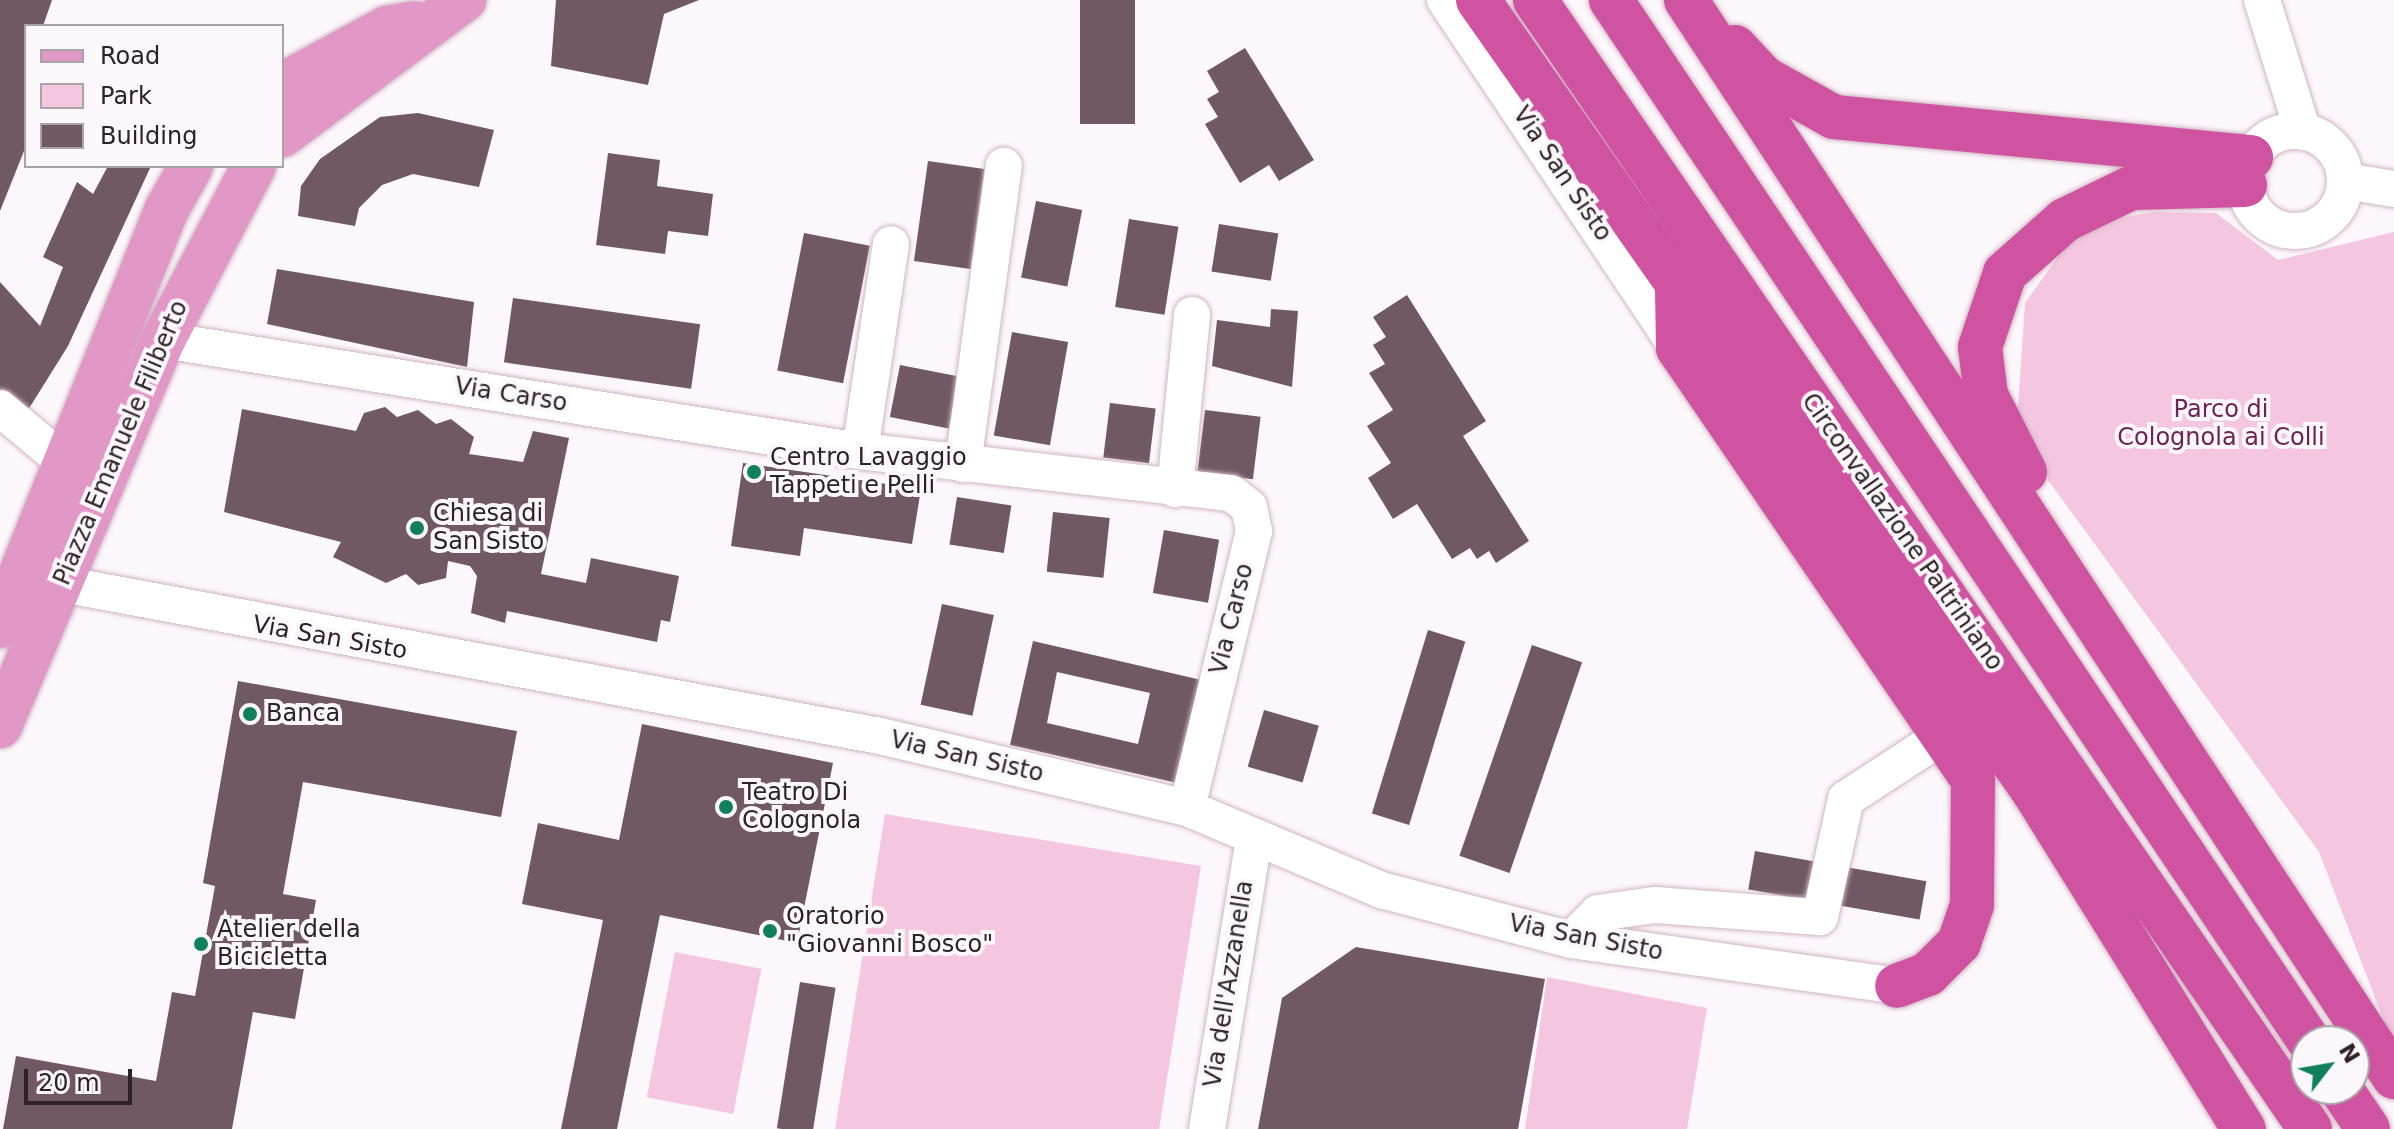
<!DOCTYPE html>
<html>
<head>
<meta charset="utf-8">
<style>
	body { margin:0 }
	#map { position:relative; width:2394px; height:1129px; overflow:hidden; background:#fcf7fa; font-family:"DejaVu Sans",sans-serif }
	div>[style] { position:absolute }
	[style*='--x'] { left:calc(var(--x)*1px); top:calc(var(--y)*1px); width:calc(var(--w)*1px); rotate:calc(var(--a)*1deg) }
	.green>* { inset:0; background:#f5c6e0; transform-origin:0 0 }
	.building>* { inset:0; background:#705865; transform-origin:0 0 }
	.roads { filter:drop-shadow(0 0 2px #d0b5c3) drop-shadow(0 0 2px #d0b5c3) }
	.minor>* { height:36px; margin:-18px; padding:0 18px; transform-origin:18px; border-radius:18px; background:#fff }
	.minor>.ring { margin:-18px; padding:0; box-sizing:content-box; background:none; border:36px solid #fff; border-radius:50% }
	.major>* { height:44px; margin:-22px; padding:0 22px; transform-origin:22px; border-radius:22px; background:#e298c7 }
	.highway>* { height:44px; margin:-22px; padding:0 22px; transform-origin:22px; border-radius:22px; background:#cf53a1 }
	.dots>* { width:22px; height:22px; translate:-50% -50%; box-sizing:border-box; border:4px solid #fcf7fa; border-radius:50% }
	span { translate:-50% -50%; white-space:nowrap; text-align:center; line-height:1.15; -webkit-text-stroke:8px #fcf7fa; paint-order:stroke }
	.street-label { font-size:24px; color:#2c2228 }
	.park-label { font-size:24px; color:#6d2353 }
	.poi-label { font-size:24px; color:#2c2228 }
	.left { translate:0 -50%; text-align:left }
	.legend { position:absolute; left:24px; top:24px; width:260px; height:144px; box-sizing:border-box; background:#fcf7fa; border:2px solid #a9a2a6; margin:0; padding:10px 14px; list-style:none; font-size:24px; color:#2c2228 }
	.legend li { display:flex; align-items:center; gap:16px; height:40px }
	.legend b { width:40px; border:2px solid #a9a2a6 }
	.north { position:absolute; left:2290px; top:1025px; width:80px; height:80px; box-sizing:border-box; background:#fcf7fa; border:2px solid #a9a2a6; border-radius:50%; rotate:59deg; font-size:22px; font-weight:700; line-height:32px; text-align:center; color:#2c2228 }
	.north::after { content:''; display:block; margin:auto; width:28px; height:36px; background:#107f5c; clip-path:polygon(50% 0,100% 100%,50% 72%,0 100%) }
	.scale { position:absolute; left:24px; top:1069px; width:108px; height:36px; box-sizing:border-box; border:4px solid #2c2228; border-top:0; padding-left:10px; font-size:24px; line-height:28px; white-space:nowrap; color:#2c2228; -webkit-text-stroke:6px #fcf7fa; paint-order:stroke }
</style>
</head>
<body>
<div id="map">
	<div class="green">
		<i style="clip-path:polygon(2153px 212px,2216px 213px,2278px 260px,2394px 232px,2394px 1047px,2319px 852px,2016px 436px,2025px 303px,2062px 251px,2103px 221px)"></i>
		<i style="clip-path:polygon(885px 814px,1201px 866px,1159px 1129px,835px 1129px)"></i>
		<i style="left:675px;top:952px;width:88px;height:148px;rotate:11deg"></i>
		<i style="clip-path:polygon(1547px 977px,1707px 1008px,1687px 1129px,1525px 1129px)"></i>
	</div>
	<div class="building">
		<i style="clip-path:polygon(0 0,52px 0,43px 26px,26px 26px,26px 146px,0 211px)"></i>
		<i style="clip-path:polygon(556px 0,699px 0,664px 14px,648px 85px,551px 66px)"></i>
		<i style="left:1080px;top:0;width:55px;height:124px"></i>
		<i style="clip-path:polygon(1245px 48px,1314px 160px,1279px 181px,1269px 165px,1240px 183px,1205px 124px,1218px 117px,1207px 99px,1219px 92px,1207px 71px)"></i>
		<i style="clip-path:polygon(418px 113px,494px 130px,479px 187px,413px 174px,382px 185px,359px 208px,355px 226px,298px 216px,301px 186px,320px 159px,380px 117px)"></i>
		<i style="clip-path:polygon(608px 153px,660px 160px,657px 186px,713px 194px,708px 236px,668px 231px,665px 254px,596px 245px)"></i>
		<i style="left:928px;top:161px;width:57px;height:101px;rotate:8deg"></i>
		<i style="clip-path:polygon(108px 166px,151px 166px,68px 346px,28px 410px,0 391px,0 282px,40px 326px,63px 267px,43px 257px,77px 182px,93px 194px)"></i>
		<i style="left:1036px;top:201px;width:47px;height:78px;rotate:11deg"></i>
		<i style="left:1129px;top:219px;width:50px;height:89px;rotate:9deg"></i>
		<i style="left:1219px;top:224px;width:60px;height:48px;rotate:9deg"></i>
		<i style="left:804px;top:233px;width:67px;height:140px;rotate:11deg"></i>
		<i style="clip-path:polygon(277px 269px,474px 302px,467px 367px,267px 324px)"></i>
		<i style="clip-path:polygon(1407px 295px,1486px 421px,1463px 436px,1529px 541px,1496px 563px,1489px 551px,1477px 559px,1470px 548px,1452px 559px,1417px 504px,1393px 519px,1368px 478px,1391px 463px,1367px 426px,1393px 410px,1369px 373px,1385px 364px,1373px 345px,1386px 337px,1373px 317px)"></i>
		<i style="left:513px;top:298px;width:189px;height:65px;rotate:8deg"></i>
		<i style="clip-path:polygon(1271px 309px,1298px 311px,1292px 387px,1212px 366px,1217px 320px,1270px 327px)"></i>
		<i style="left:1012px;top:332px;width:57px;height:105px;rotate:10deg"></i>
		<i style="left:900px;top:365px;width:60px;height:53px;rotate:11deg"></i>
		<i style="left:1110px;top:403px;width:46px;height:55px;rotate:7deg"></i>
		<i style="clip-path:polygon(385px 407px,397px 417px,418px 410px,436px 424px,451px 419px,474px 437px,469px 454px,523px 462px,533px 431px,569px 438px,541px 574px,586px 583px,591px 558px,679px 576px,670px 622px,661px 620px,657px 642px,507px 611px,505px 623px,471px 613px,477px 576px,470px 566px,448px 561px,446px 578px,418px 585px,406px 574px,386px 583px,333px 557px,341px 542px,224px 512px,242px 409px,356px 431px,364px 413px)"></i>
		<i style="left:1205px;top:410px;width:56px;height:63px;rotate:7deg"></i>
		<i style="clip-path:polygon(743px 463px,921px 489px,912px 544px,804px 528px,800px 556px,731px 546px)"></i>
		<i style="left:957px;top:497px;width:55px;height:48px;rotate:9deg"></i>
		<i style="left:1053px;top:512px;width:57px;height:60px;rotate:6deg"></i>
		<i style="left:1164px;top:530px;width:56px;height:64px;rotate:10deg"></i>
		<i style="left:942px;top:604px;width:53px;height:103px;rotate:12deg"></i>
		<i style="left:1428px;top:630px;width:39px;height:192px;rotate:17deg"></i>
		<i style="clip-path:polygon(evenodd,1033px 641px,1210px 682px,1186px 785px,1010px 745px,1033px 641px,1057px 672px,1150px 693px,1138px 744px,1047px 723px,1057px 672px)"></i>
		<i style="left:1532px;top:645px;width:53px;height:223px;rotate:19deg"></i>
		<i style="clip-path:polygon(238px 681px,517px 731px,501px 817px,303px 782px,283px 894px,316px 900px,295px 1019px,253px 1012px,232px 1129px,3px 1129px,16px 1056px,156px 1081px,172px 992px,195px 996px,215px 886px,203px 883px)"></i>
		<i style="left:1264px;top:710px;width:57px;height:59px;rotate:16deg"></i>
		<i style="clip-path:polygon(642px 724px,833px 763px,797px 943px,660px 915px,617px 1129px,561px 1129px,603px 920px,522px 904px,538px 823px,619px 840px)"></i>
		<i style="left:1755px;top:851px;width:174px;height:39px;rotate:10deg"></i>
		<i style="clip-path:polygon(1356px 947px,1545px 979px,1518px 1129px,1258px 1129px,1282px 998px)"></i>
		<i style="left:800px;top:982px;width:36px;height:148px;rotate:9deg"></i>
	</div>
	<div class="roads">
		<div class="minor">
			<i style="--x:1445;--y:0;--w:419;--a:56.2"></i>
			<i style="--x:2262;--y:0;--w:138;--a:72.7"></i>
			<i class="ring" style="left:2245px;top:131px;width:64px;height:64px"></i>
			<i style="--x:2345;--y:181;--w:50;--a:9.3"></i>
			<i style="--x:163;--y:340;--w:706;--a:9.05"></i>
			<i style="--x:860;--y:451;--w:373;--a:6.5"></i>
			<i style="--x:1231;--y:493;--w:23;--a:38"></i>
			<i style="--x:1249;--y:507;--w:25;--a:78"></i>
			<i style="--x:1254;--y:531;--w:285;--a:103.6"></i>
			<i style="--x:0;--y:408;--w:89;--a:40"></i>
			<i style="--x:860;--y:451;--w:209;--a:-81.5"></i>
			<i style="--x:963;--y:464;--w:301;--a:-82.2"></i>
			<i style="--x:1175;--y:489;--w:175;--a:-84.4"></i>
			<i style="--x:35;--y:579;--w:859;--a:10.53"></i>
			<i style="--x:880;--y:736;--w:315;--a:13.2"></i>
			<i style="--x:1187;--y:808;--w:211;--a:22.9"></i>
			<i style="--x:1381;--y:890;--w:196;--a:14.7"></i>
			<i style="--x:1571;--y:940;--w:329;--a:8"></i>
			<i style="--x:1571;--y:940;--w:38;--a:-45"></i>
			<i style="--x:1598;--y:913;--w:58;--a:-8"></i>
			<i style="--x:1655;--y:905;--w:165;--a:4.2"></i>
			<i style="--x:1820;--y:917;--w:121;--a:-77.6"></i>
			<i style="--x:1846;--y:799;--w:121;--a:-33.2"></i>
			<i style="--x:1207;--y:1129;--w:293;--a:-80.8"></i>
		</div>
		<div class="major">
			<i style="--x:282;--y:85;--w:119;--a:-28.5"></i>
			<i style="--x:387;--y:28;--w:27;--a:-10"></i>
			<i style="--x:282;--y:135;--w:227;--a:-36.6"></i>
			<i style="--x:0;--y:626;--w:449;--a:-68.2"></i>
			<i style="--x:167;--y:209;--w:49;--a:-60.8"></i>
			<i style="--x:0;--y:726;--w:419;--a:-67.1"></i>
			<i style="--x:163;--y:340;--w:196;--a:-62.4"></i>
		</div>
		<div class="highway">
			<i style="--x:1478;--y:0;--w:968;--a:54.93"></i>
			<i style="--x:2034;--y:792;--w:397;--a:58.1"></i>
			<i style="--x:1535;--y:0;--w:1369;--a:55.53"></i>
			<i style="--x:1611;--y:0;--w:1253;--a:56.16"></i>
			<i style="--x:1686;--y:0;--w:1289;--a:56.68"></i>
			<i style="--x:1735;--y:47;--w:42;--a:46.9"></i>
			<i style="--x:1764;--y:78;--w:80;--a:29.1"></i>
			<i style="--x:1834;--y:117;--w:419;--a:5.5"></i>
			<i style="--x:1677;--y:290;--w:58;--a:89"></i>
			<i style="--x:1678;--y:348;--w:523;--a:55.67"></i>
			<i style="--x:1973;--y:780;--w:125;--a:90.5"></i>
			<i style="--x:1972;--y:905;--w:40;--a:108.9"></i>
			<i style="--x:1959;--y:943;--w:44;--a:135"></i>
			<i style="--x:1928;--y:974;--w:33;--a:159"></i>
			<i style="--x:2025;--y:472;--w:86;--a:-116.9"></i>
			<i style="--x:1986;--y:395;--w:48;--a:-97.1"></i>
			<i style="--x:1980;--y:347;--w:78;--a:-71.3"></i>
			<i style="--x:2005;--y:273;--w:80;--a:-41.5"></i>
			<i style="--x:2065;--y:220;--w:73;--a:-25.9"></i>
			<i style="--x:2131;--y:188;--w:114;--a:-1.5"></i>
			<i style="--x:2341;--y:1089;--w:48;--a:56"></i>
		</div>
	</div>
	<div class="dots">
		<i style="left:754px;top:472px;background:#107f5c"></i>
		<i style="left:417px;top:528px;background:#107f5c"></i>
		<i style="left:250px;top:714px;background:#107f5c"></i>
		<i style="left:726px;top:807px;background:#107f5c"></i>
		<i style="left:770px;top:931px;background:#107f5c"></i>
		<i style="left:201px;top:944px;background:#107f5c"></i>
	</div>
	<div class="street-label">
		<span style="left:1562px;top:174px;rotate:56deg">Via San Sisto</span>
		<span style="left:511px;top:395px;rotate:9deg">Via Carso</span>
		<span style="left:121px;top:443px;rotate:-67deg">Piazza Emanuele Filiberto</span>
		<span style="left:1902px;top:532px;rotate:55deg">Circonvallazione Paltriniano</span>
		<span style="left:1232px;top:619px;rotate:-76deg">Via Carso</span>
		<span style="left:330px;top:638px;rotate:10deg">Via San Sisto</span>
		<span style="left:967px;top:757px;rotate:13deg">Via San Sisto</span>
		<span style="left:1586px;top:938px;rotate:11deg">Via San Sisto</span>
		<span style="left:1229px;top:984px;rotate:-81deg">Via dell'Azzanella</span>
	</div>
	<div class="park-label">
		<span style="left:2221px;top:424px">Parco di<br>Colognola ai Colli</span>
	</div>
	<div class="poi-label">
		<span class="left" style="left:770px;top:472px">Centro Lavaggio<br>Tappeti e Pelli</span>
		<span class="left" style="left:433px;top:528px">Chiesa di<br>San Sisto</span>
		<span class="left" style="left:266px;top:714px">Banca</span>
		<span class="left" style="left:742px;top:807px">Teatro Di<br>Colognola</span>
		<span class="left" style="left:786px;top:931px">Oratorio<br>"Giovanni Bosco"</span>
		<span class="left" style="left:217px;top:944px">Atelier della<br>Bicicletta</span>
	</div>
	<ul class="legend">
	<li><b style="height:10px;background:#e298c7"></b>Road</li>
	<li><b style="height:22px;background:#f5c6e0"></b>Park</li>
	<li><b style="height:22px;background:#705865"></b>Building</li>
	</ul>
	<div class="north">N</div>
	<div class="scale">20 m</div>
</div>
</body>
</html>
